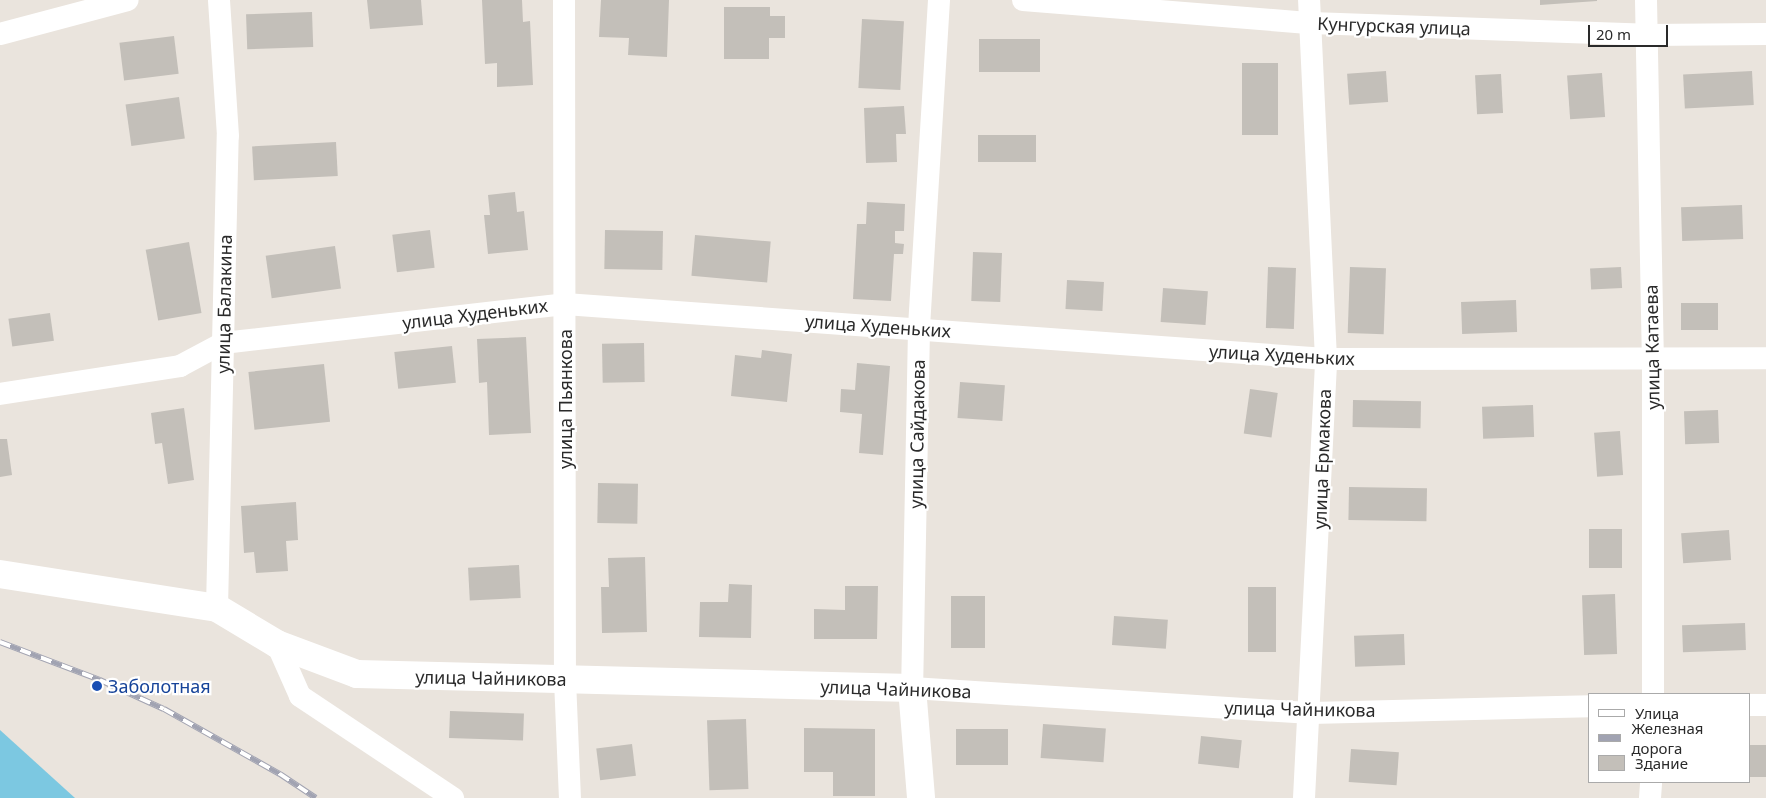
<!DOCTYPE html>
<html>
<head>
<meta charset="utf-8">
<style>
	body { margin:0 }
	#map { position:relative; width:1766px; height:798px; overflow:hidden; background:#eae4dd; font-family:"Noto Sans",sans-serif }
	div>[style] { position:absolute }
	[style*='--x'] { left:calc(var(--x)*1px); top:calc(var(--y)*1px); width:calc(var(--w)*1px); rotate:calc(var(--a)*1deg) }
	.water>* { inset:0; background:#7cc8e1 }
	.building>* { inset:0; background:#c3bfb9; transform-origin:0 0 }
	.minor>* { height:22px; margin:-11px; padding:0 11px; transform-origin:11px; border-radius:11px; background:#fff }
	.tertiary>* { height:28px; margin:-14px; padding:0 14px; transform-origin:14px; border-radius:14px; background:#fff }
	.rail>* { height:5.5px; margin-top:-2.75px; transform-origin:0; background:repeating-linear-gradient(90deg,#fff 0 11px,#a1a3b2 0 22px); box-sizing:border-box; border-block:1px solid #a1a3b2 }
	.dots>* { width:14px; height:14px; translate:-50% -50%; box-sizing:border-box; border:2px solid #fff; border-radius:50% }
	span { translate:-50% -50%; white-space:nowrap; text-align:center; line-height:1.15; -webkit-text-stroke:4.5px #fff; paint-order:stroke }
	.street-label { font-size:18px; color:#2a2a2a }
	.transit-label { font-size:18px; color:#164399 }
	.left { translate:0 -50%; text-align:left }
	.legend { position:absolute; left:1588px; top:693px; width:162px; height:90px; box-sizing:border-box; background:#fff; border:1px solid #aaa; margin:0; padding:6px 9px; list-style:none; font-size:15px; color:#2a2a2a }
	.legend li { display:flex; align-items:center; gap:10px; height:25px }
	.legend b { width:25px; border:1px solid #aaa }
	.scale { position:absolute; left:1588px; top:25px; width:80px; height:22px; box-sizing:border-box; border:2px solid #2a2a2a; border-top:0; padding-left:6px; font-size:15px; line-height:18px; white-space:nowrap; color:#2a2a2a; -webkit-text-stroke:4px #fff; paint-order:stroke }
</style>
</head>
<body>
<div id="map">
	<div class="water">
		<i style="clip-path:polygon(0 730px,75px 798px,0 798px)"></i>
	</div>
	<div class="building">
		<i style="clip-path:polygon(367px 0,421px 0,423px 25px,370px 29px)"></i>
		<i style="clip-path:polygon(482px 0,522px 0,523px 22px,530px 21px,533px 85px,497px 87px,497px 63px,485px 64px)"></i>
		<i style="clip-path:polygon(601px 0,669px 0,667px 57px,628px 55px,629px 38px,599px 37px)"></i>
		<i style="clip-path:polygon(1540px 0,1597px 0,1597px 1px,1540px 5px)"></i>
		<i style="clip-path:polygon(724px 7px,770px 7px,770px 16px,785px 16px,785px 38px,769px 38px,769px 59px,724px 59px)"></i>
		<i style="left:312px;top:12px;width:35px;height:66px;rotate:88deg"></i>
		<i style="left:862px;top:19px;width:42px;height:69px;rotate:3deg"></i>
		<i style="left:174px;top:36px;width:38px;height:55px;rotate:83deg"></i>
		<i style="left:1040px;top:39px;width:33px;height:61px;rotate:90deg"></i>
		<i style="left:1242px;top:63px;width:36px;height:72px"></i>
		<i style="left:1386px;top:71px;width:31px;height:39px;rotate:86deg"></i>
		<i style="left:1752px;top:71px;width:34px;height:69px;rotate:87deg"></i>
		<i style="left:1602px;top:73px;width:44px;height:35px;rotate:86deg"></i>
		<i style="left:1501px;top:74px;width:39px;height:26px;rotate:87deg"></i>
		<i style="left:179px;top:97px;width:42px;height:54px;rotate:82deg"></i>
		<i style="clip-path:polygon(904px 106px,906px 134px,896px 134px,897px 162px,866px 163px,864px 108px)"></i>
		<i style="left:978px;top:135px;width:58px;height:27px"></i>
		<i style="left:336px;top:142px;width:34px;height:84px;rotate:87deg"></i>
		<i style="clip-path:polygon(515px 192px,517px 212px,524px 211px,528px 250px,488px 254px,484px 215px,490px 215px,488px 195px)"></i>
		<i style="clip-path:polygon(867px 202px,905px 204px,904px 231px,895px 231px,895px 243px,904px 244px,903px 254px,894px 254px,891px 301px,853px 299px,857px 224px,866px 224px)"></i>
		<i style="left:1742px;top:205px;width:34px;height:61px;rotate:88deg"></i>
		<i style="left:430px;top:230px;width:38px;height:38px;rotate:83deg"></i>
		<i style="left:605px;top:230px;width:58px;height:39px;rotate:1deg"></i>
		<i style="left:695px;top:235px;width:76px;height:41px;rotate:5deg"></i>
		<i style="left:189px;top:242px;width:72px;height:44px;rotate:80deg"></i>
		<i style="left:335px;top:246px;width:43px;height:70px;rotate:82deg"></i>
		<i style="left:973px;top:252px;width:29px;height:49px;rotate:2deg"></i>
		<i style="left:1268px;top:267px;width:28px;height:61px;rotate:2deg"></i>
		<i style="left:1350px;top:267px;width:36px;height:66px;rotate:2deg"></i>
		<i style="left:1621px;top:267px;width:21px;height:31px;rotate:87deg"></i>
		<i style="left:1067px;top:280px;width:37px;height:29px;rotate:3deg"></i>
		<i style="left:1163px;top:288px;width:45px;height:34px;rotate:4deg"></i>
		<i style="left:1516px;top:300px;width:32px;height:55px;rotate:88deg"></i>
		<i style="left:1681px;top:303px;width:37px;height:27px"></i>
		<i style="left:50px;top:313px;width:28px;height:42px;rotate:82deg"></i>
		<i style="clip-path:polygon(526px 337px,531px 433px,489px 435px,487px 382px,479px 383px,477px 339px)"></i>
		<i style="left:644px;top:343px;width:39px;height:42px;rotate:89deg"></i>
		<i style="left:452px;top:346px;width:37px;height:58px;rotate:84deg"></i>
		<i style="clip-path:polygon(762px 350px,792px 354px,787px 402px,731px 396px,735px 355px,761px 358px)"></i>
		<i style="clip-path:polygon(857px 363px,890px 366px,883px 455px,859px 453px,862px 414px,840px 412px,841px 389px,855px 390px)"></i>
		<i style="left:324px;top:364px;width:58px;height:76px;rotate:84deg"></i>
		<i style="left:960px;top:382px;width:45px;height:36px;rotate:4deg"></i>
		<i style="left:1250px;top:389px;width:28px;height:45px;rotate:8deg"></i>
		<i style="left:1353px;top:400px;width:68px;height:27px;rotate:1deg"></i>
		<i style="left:1533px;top:405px;width:32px;height:51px;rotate:88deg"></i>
		<i style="clip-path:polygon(184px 408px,194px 480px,168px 484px,162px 443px,155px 444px,151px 413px)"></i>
		<i style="left:1718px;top:410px;width:33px;height:34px;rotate:88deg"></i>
		<i style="left:1620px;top:431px;width:44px;height:26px;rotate:86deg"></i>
		<i style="clip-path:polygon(0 439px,7px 439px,12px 475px,0 477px)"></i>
		<i style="left:598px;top:483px;width:40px;height:40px;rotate:1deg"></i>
		<i style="left:1349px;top:487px;width:78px;height:33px;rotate:1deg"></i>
		<i style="clip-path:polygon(296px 502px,298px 540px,286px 541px,288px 571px,256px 573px,254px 552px,244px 553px,241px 506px)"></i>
		<i style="left:1589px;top:529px;width:33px;height:39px"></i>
		<i style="left:1729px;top:530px;width:30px;height:48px;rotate:86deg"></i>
		<i style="clip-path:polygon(645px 557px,647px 632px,602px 633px,601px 587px,609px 587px,608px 558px)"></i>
		<i style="left:519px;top:565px;width:33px;height:51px;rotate:87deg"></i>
		<i style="clip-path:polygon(729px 584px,752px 585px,751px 638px,699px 637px,700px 602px,728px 602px)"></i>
		<i style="clip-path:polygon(845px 586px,878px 586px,877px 639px,814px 639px,814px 609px,845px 610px)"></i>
		<i style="left:1248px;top:587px;width:28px;height:65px"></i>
		<i style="left:1615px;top:594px;width:60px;height:33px;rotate:88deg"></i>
		<i style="left:951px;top:596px;width:34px;height:52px"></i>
		<i style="left:1114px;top:616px;width:54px;height:29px;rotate:4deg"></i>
		<i style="left:1745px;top:623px;width:27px;height:63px;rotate:88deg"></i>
		<i style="left:1404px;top:634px;width:31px;height:50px;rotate:88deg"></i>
		<i style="left:450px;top:711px;width:74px;height:27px;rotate:2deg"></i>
		<i style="left:746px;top:719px;width:70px;height:39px;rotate:88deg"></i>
		<i style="left:1043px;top:724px;width:63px;height:34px;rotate:4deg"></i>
		<i style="clip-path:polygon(804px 728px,875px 729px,875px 796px,833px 796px,833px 772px,804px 772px)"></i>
		<i style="left:956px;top:729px;width:52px;height:36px"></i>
		<i style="left:1201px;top:736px;width:41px;height:28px;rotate:6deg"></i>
		<i style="left:632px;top:744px;width:32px;height:36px;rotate:83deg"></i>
		<i style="left:1750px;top:745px;width:16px;height:32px"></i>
		<i style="left:1351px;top:749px;width:48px;height:33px;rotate:4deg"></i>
	</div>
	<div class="minor">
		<i style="--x:564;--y:0;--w:680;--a:89.92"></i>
		<i style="--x:565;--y:680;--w:118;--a:87.6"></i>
		<i style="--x:939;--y:0;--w:330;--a:93.5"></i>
		<i style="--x:919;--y:329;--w:359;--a:91.1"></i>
		<i style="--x:912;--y:688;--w:400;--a:3.6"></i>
		<i style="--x:1311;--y:713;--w:279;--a:-1.4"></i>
		<i style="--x:1023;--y:0;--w:289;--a:4.6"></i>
		<i style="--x:1311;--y:23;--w:336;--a:2"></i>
		<i style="--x:1647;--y:35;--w:119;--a:-0.5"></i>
		<i style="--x:1646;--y:0;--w:356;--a:88.9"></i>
		<i style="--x:1653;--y:356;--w:338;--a:90"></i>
		<i style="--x:0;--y:34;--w:132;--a:-14.9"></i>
		<i style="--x:0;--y:394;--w:182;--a:-8.8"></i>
		<i style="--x:180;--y:366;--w:49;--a:-28.1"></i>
		<i style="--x:223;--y:343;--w:344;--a:-6.5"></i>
		<i style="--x:565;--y:304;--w:763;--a:4.13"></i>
		<i style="--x:1326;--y:359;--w:440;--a:-0.1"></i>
		<i style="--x:217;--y:608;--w:472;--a:-88.7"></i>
		<i style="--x:228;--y:136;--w:136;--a:-93.8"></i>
		<i style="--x:277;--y:644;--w:57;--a:66.1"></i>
		<i style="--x:300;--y:696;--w:184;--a:33.7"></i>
		<i style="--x:1750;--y:705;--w:16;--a:0"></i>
		<i style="--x:1304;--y:798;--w:440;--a:-87.1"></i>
		<i style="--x:1326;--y:359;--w:359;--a:-92.7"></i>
		<i style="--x:1650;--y:798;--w:16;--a:-86"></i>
	</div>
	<div class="tertiary">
		<i style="--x:0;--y:574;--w:220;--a:8.9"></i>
		<i style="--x:217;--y:608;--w:70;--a:31"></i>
		<i style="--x:277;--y:644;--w:85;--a:20.6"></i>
		<i style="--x:357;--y:674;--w:555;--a:1.44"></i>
		<i style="--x:912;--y:688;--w:110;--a:85.3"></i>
	</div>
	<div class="rail">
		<i style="--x:0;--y:642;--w:107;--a:20.8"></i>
		<i style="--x:100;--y:680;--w:70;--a:24.4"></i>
		<i style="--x:164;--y:709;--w:133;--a:29.3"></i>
		<i style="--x:280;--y:774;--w:43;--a:33.7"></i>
	</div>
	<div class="dots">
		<i style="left:97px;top:686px;background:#1a4fb4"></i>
	</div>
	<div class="street-label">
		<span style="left:1394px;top:26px;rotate:2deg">Кунгурская улица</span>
		<span style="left:224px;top:304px;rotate:-89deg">улица Балакина</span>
		<span style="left:475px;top:314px;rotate:-7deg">улица Худеньких</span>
		<span style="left:878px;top:326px;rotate:4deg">улица Худеньких</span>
		<span style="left:1652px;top:347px;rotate:-91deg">улица Катаева</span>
		<span style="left:1282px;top:355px;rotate:3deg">улица Худеньких</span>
		<span style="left:565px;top:399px;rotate:-90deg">улица Пьянкова</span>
		<span style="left:917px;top:434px;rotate:-89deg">улица Сайдакова</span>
		<span style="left:1322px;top:459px;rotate:-88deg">улица Ермакова</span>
		<span style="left:491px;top:678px;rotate:1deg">улица Чайникова</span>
		<span style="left:896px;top:689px;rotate:2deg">улица Чайникова</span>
		<span style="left:1300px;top:709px;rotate:1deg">улица Чайникова</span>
	</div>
	<div class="transit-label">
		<span class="left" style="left:108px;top:686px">Заболотная</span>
	</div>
	<ul class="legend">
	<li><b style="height:6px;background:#fff"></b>Улица</li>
	<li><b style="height:6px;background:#a1a3b2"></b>Железная дорога</li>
	<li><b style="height:14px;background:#c3bfb9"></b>Здание</li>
	</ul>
	<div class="scale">20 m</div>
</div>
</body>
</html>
